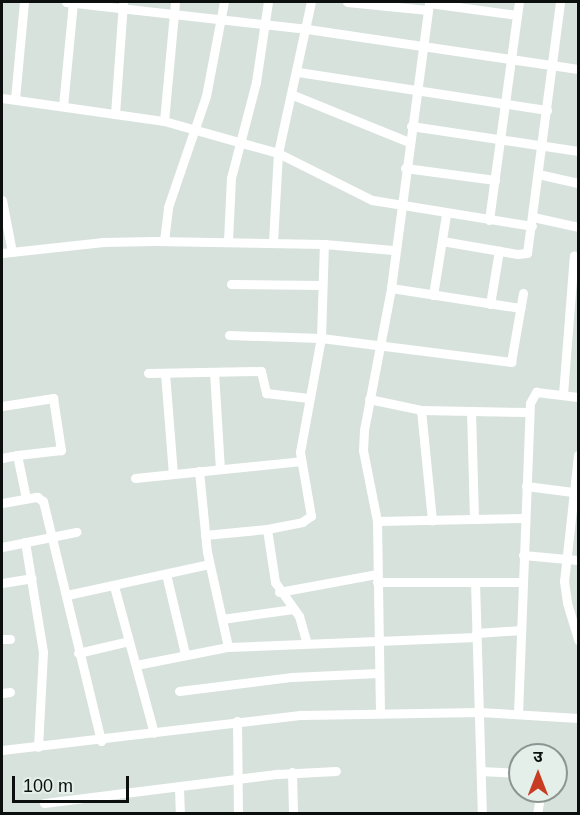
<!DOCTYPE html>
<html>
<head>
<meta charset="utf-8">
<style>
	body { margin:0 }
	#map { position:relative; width:580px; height:815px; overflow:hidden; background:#d7e2dd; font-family:Arial,"Noto Sans Devanagari",sans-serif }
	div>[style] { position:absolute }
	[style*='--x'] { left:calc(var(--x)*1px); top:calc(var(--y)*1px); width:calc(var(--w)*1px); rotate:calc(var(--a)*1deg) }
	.street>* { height:9px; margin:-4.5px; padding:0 4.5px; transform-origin:4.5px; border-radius:4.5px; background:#fff }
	span { translate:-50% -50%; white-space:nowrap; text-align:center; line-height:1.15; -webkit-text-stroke:6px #e4efea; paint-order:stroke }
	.frame { position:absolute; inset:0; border:3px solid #0b0f0e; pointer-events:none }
	.north { position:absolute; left:508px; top:743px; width:60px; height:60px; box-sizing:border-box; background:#e4efea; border:2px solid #8d9592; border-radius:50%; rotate:0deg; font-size:16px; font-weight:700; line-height:24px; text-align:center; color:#0b0f0e }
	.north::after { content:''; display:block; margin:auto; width:21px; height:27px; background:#c83d22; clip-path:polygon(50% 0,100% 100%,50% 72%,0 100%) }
	.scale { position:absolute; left:12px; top:776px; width:117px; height:27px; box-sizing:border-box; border:3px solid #0b0f0e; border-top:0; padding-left:8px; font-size:18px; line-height:21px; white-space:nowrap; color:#0b0f0e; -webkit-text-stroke:4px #e4efea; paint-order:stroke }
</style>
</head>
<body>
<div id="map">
	<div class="street">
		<i style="--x:66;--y:2;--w:243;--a:6.4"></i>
		<i style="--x:307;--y:29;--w:274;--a:8.4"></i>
		<i style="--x:347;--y:2;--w:81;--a:5.6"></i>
		<i style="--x:429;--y:3;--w:89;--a:7.8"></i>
		<i style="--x:298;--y:72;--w:252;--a:8.7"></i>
		<i style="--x:293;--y:95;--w:125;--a:22.1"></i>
		<i style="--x:2;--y:98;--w:164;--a:8.1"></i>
		<i style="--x:164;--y:121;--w:118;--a:15.7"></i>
		<i style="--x:278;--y:153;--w:105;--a:26.6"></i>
		<i style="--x:372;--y:200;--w:162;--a:9.2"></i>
		<i style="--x:15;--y:99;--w:97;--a:-84.7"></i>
		<i style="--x:63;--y:106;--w:104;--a:-84.5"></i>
		<i style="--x:115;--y:114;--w:112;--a:-85.9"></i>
		<i style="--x:164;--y:121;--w:120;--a:-84.7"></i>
		<i style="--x:411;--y:126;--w:169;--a:8.5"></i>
		<i style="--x:405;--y:168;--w:91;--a:7.6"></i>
		<i style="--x:538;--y:174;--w:41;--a:12.7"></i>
		<i style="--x:2;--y:200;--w:53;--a:79.1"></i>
		<i style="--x:533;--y:217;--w:46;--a:12.5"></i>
		<i style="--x:489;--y:220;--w:220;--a:-82.2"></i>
		<i style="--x:164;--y:241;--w:34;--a:-83"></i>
		<i style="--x:168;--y:207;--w:117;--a:-71.1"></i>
		<i style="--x:206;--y:96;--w:96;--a:-79.2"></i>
		<i style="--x:228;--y:241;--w:63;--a:-87.3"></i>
		<i style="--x:231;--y:178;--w:99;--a:-75.4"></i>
		<i style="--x:256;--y:82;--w:81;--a:-81.5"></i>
		<i style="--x:442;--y:241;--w:76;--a:9.8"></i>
		<i style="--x:517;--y:254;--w:10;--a:-6"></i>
		<i style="--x:527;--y:253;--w:253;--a:-82.5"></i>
		<i style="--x:273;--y:242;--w:89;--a:-86.8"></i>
		<i style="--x:278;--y:153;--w:155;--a:-77.7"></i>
		<i style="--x:2;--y:253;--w:102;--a:-6.2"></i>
		<i style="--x:103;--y:242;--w:52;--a:-1.1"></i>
		<i style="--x:155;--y:241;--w:169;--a:1"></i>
		<i style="--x:324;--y:244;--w:69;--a:5"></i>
		<i style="--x:231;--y:284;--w:91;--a:0.6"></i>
		<i style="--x:391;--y:288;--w:131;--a:8.8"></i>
		<i style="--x:433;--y:295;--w:81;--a:-80.8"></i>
		<i style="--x:490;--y:304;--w:54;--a:-80.4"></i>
		<i style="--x:229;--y:335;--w:92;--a:1.9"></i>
		<i style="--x:321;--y:338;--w:192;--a:7.2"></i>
		<i style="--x:511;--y:362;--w:70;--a:-80.1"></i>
		<i style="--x:214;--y:372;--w:97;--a:86.5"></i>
		<i style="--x:148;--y:373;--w:113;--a:-1"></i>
		<i style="--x:261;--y:371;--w:23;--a:77"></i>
		<i style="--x:266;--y:393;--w:43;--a:6.6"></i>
		<i style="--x:165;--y:373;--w:101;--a:85.5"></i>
		<i style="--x:563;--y:394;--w:139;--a:-85.5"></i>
		<i style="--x:369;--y:399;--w:53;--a:11.9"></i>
		<i style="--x:421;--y:410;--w:108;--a:1.1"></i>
		<i style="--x:2;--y:406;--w:52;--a:-8.9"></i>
		<i style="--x:53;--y:398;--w:53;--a:81.3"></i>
		<i style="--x:61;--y:450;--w:44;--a:173.5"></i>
		<i style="--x:17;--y:455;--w:44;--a:78.2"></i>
		<i style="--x:421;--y:410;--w:111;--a:84.3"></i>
		<i style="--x:471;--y:411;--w:108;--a:88.4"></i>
		<i style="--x:578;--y:455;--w:127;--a:96.3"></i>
		<i style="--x:564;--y:581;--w:22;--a:82"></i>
		<i style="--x:567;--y:603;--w:39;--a:73"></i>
		<i style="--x:2;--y:458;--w:15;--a:-11"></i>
		<i style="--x:199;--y:471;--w:81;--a:84.4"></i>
		<i style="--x:207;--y:552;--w:97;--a:77.5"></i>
		<i style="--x:135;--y:478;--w:167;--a:-5.8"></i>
		<i style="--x:526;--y:486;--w:47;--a:7.3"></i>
		<i style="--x:2;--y:503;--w:36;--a:-10"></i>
		<i style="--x:37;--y:497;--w:7;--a:34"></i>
		<i style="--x:43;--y:501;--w:247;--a:76.4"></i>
		<i style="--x:377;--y:521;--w:148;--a:-1.2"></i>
		<i style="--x:267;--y:529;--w:54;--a:81.4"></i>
		<i style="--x:275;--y:582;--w:42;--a:54.8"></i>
		<i style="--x:299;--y:616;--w:26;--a:74"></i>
		<i style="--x:205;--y:535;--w:62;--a:-5.5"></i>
		<i style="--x:267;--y:529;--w:36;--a:-11"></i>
		<i style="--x:302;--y:522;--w:11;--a:-34"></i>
		<i style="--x:311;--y:516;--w:65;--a:-99.8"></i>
		<i style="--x:300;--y:452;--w:116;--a:-79.6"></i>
		<i style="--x:321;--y:338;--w:94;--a:-88.2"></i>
		<i style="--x:25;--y:542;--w:111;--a:80.7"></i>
		<i style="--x:43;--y:652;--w:95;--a:93"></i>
		<i style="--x:2;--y:547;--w:76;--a:-11.5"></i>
		<i style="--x:523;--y:555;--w:55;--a:5.2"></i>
		<i style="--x:166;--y:574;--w:82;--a:76.6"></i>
		<i style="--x:377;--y:582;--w:145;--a:0"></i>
		<i style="--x:475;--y:582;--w:232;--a:88.3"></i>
		<i style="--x:2;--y:583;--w:30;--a:-9"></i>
		<i style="--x:114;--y:586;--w:152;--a:74.8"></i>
		<i style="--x:279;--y:592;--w:100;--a:-10.4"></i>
		<i style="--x:67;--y:595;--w:145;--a:-12.3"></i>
		<i style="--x:222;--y:619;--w:72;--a:-8"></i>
		<i style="--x:476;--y:633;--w:45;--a:-3.8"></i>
		<i style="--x:2;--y:639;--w:8;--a:0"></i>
		<i style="--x:78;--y:653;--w:52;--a:-13.2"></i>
		<i style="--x:136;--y:665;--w:94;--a:-11.1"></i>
		<i style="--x:228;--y:647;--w:248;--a:-2.3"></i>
		<i style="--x:179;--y:691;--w:114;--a:-7.1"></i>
		<i style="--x:292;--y:677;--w:86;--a:-2.7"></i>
		<i style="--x:2;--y:693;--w:8;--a:-7"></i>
		<i style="--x:380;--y:712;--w:191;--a:-90.9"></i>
		<i style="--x:377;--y:521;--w:72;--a:-101.2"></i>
		<i style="--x:363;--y:450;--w:20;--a:-87"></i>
		<i style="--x:364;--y:430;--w:145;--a:-79.2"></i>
		<i style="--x:391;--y:288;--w:289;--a:-82.4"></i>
		<i style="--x:518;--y:714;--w:311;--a:-87.8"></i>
		<i style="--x:530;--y:403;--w:13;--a:-61"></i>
		<i style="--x:536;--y:392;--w:42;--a:6.8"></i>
		<i style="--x:237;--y:721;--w:93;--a:89.4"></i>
		<i style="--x:2;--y:750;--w:302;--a:-6.7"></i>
		<i style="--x:302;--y:715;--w:177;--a:-1"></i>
		<i style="--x:479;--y:712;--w:99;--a:3.5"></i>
		<i style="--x:481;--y:771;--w:39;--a:3"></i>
		<i style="--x:292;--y:772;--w:42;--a:88.6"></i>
		<i style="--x:179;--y:788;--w:26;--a:88"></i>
		<i style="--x:44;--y:803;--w:236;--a:-7.1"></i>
		<i style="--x:278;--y:774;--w:58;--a:-3"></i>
		<i style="--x:537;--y:814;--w:23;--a:-80"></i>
	</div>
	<div class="frame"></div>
	<div class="north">उ</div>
	<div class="scale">100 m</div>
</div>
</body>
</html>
